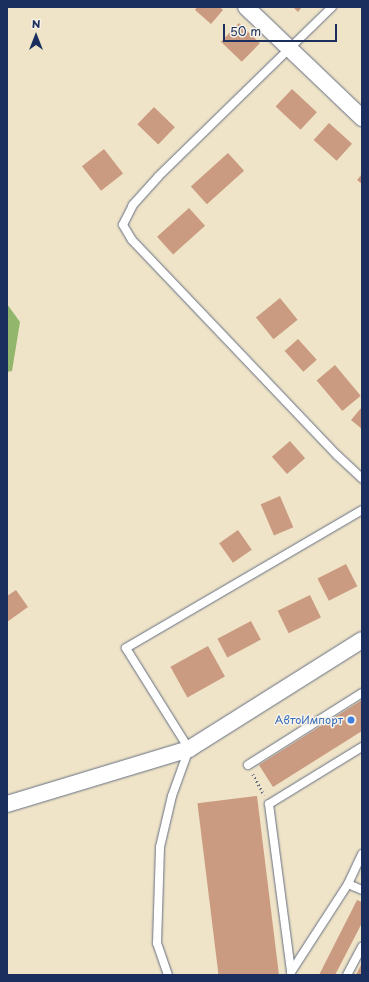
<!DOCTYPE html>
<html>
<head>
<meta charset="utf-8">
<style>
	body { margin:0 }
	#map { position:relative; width:369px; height:982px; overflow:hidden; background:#efe4c7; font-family:"Playpen Sans",sans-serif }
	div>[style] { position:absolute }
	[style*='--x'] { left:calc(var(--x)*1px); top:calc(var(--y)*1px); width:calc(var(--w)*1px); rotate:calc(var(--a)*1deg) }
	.forest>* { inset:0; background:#92b66c }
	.building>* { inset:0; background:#cb9b81; transform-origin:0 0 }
	.path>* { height:2.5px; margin-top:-1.25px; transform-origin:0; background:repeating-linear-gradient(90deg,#656e83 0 1px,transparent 0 4px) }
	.roads { filter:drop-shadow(0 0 1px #656e83) drop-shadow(0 0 1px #656e83) }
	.service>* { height:8px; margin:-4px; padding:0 4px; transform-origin:4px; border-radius:4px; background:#fff }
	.minor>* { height:16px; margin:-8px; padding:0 8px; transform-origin:8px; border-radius:8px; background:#fff }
	.dots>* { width:11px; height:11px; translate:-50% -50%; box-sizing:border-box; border:2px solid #f7f3e8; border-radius:50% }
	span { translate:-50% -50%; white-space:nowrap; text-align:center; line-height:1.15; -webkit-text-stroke:3px #f7f3e8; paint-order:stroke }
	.shop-label { font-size:11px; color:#366cbe }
	.right { translate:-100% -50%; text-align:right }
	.frame { position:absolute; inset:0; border:8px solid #1b2f5e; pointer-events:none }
	.north { position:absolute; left:16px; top:16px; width:40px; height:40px; -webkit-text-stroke:3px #f7f3e8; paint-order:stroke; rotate:0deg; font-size:11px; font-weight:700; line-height:16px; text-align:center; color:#1b2f5e }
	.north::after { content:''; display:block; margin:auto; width:14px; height:18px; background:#1b2f5e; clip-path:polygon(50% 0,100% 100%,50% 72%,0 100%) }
	.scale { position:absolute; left:223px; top:24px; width:114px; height:18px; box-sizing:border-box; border:2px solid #1b2f5e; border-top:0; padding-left:5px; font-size:12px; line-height:14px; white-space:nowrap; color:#1b2f5e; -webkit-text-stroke:3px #f7f3e8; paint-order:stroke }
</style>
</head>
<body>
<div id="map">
	<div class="forest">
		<i style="clip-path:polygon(7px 304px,20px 322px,12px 371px,7px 372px)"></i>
	</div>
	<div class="building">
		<i style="clip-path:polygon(197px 7px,220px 7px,223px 10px,211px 24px,195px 10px)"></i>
		<i style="clip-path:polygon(293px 7px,302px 7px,298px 12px)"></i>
		<i style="left:239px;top:23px;width:29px;height:26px;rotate:44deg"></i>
		<i style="left:292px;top:89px;width:34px;height:24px;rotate:43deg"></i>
		<i style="left:154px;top:107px;width:29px;height:24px;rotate:44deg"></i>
		<i style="left:329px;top:123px;width:31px;height:23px;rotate:42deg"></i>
		<i style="left:104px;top:149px;width:31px;height:28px;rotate:52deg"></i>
		<i style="left:228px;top:153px;width:24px;height:50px;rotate:48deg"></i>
		<i style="clip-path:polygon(362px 174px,362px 184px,357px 180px)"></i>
		<i style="left:189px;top:208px;width:24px;height:43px;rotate:48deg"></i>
		<i style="left:280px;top:298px;width:28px;height:31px;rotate:51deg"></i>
		<i style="left:298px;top:339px;width:28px;height:18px;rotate:48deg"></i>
		<i style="left:335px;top:365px;width:40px;height:24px;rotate:50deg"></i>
		<i style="clip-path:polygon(362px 407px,362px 429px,351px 420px)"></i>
		<i style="left:290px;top:441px;width:23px;height:24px;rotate:49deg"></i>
		<i style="left:280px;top:496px;width:34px;height:21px;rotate:67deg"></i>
		<i style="left:238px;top:530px;width:24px;height:23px;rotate:55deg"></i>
		<i style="left:346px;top:564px;width:25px;height:32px;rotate:63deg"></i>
		<i style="clip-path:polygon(16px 590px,28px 607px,7px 622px,7px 596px)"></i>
		<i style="left:310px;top:595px;width:25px;height:36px;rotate:64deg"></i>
		<i style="left:251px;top:621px;width:21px;height:38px;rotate:62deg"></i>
		<i style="left:208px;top:646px;width:35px;height:43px;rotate:61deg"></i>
		<i style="clip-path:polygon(362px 700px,362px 731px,273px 787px,259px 765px)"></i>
		<i style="left:257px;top:796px;width:180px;height:60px;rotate:83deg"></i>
		<i style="clip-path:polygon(357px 900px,362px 902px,362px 923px,335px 975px,319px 975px)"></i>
		<i style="clip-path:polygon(362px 963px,362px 975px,356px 975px)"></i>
	</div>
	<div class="path">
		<i style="--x:253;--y:774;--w:24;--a:62"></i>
	</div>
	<div class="roads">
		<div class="service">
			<i style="--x:332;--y:7;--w:243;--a:135.7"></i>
			<i style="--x:158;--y:177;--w:38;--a:132"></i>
			<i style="--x:133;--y:205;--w:22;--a:117"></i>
			<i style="--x:123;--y:225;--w:17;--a:59"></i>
			<i style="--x:132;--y:240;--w:298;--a:46.4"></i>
			<i style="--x:338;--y:456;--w:33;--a:43"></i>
			<i style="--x:362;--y:747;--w:109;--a:148.5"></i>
			<i style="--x:269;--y:804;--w:169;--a:82.5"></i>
			<i style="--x:291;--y:972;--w:105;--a:-57.1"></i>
			<i style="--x:348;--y:884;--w:33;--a:-65"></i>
			<i style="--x:248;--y:765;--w:135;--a:-32.3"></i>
			<i style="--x:348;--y:884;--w:15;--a:23"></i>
			<i style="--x:168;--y:975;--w:34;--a:-109"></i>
			<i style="--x:157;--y:943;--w:96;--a:-88.2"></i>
			<i style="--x:160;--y:847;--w:52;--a:-76.8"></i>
			<i style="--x:172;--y:796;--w:50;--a:-70.1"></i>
			<i style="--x:189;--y:749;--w:119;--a:-122"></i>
			<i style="--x:126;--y:648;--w:273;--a:-30.3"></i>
			<i style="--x:347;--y:975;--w:32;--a:-62"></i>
		</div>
		<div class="minor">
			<i style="--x:246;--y:7;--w:161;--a:43.7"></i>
			<i style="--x:7;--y:804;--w:190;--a:-16.8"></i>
			<i style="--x:189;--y:749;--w:204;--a:-32.2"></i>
		</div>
	</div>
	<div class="dots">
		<i style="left:351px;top:720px;background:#3f7fe0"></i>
	</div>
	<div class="shop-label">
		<span class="right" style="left:343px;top:720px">АвтоИмпорт</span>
	</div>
	<div class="frame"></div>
	<div class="north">N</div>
	<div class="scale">50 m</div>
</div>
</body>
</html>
